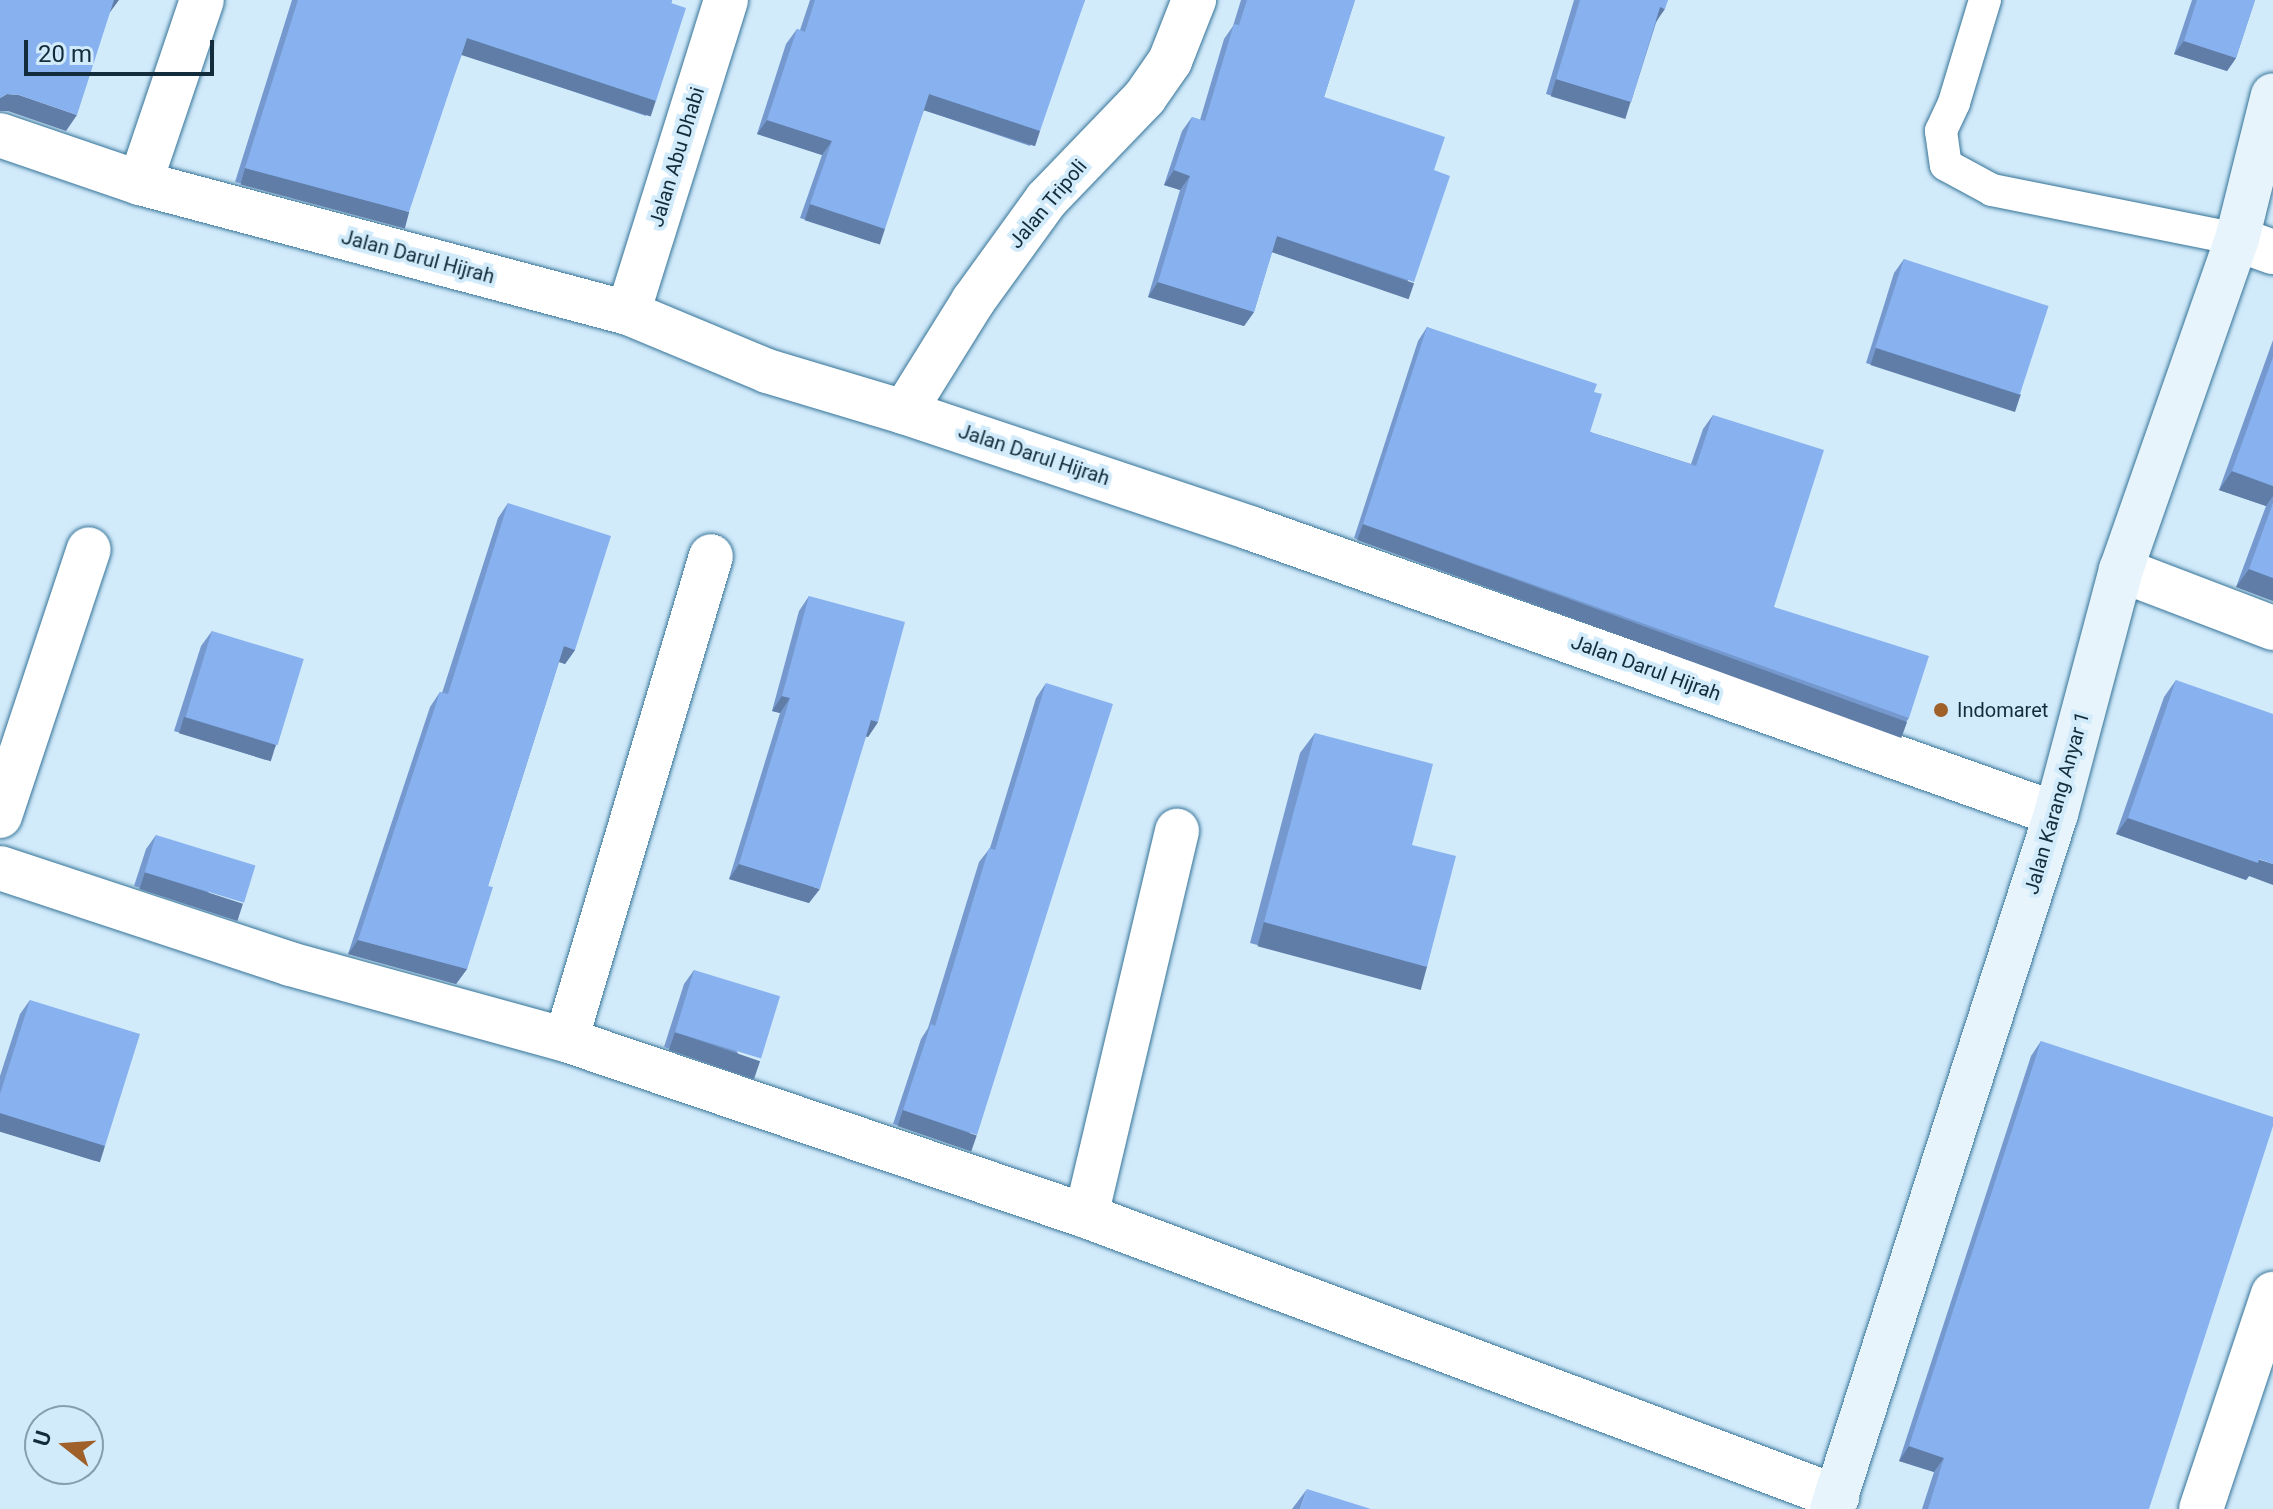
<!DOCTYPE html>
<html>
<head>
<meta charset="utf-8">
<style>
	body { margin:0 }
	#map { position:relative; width:2273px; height:1509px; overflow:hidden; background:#d2ebfb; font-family:Roboto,sans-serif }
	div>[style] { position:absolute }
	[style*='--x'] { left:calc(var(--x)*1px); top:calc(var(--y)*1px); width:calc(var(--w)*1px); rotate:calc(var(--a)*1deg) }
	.roads { filter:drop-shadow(0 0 2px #367498) drop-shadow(0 0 2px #367498) }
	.service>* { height:32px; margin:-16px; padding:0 16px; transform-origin:16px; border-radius:16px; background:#fff }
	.minor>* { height:44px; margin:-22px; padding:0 22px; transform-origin:22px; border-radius:22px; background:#fff }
	.tertiary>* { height:44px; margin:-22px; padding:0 22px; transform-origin:22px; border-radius:22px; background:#fff }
	.secondary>* { height:44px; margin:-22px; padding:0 22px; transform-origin:22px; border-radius:22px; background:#e8f4fc }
	.wall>* { inset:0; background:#7599ce }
	.shaded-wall>* { inset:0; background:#5f7da7; transform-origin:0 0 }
	.building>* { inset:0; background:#88b2ef; transform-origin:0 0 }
	.dots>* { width:22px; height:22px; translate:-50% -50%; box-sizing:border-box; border:4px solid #d2ebfb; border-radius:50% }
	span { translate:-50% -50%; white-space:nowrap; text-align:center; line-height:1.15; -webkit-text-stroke:8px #d2ebfb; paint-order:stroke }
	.street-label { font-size:20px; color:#122c3c }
	.poi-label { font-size:20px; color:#122c3c }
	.left { translate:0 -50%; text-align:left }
	.north { position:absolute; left:24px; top:1405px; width:80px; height:80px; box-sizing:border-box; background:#d2ebfb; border:2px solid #859faf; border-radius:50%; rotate:287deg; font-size:22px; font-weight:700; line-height:32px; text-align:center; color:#122c3c }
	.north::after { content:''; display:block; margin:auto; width:28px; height:36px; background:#a0602a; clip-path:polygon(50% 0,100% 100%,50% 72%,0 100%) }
	.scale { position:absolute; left:24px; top:40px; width:190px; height:36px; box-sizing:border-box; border:4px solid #122c3c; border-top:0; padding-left:10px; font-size:24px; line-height:28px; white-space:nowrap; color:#122c3c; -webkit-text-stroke:6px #d2ebfb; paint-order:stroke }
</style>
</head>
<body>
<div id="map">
	<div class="roads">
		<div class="service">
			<i style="--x:1985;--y:0;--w:108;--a:106.8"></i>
			<i style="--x:1954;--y:103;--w:31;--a:115"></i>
			<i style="--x:1941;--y:131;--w:34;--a:82"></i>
			<i style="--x:1946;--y:165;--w:52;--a:28.5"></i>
			<i style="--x:1992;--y:190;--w:250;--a:11.3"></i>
		</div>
		<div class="minor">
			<i style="--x:140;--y:183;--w:193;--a:-71.3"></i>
			<i style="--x:2237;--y:239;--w:38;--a:20"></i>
			<i style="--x:628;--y:313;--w:328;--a:-72.6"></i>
			<i style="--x:904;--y:412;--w:131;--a:-58.1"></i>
			<i style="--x:973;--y:301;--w:125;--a:-54.1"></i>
			<i style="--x:1046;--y:200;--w:143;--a:-46.1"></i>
			<i style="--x:1145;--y:97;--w:44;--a:-55.2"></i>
			<i style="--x:1170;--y:61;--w:66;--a:-68.5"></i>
			<i style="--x:2121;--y:570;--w:163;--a:20.9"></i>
			<i style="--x:0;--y:816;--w:281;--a:-71.6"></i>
			<i style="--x:0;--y:868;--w:305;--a:18.3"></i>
			<i style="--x:290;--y:964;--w:286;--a:15.4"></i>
			<i style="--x:566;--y:1040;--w:549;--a:18.7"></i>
			<i style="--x:1086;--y:1216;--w:802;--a:20.51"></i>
			<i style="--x:566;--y:1040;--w:505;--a:-73.32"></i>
			<i style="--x:1086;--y:1216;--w:396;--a:-76.7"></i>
			<i style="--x:2201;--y:1509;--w:227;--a:-71.5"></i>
		</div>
		<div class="tertiary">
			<i style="--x:0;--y:135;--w:148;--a:18.9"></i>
			<i style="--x:140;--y:183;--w:505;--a:14.92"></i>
			<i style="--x:628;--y:313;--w:151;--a:22.6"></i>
			<i style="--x:767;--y:371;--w:143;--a:16.7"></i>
			<i style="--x:904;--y:412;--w:365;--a:18.5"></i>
			<i style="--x:1250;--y:528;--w:855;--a:19.54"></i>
		</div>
		<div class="secondary">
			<i style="--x:1832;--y:1509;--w:730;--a:-72.14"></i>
			<i style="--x:2056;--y:814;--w:253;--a:-75.1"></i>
			<i style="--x:2121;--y:570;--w:351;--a:-70.7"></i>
			<i style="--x:2237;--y:239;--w:148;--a:-76"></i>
		</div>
	</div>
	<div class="wall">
		<i style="clip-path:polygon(292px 0,672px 0,646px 116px,462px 54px,399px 226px,235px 182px)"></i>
		<i style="clip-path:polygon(810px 0,1085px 0,1030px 146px,924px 110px,875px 243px,800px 218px,822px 155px,757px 134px,786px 44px,797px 29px,800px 30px)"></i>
		<i style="clip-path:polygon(1241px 0,1355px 0,1324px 97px,1434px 170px,1404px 297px,1272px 252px,1254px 312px,1244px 326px,1148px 297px,1180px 190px,1164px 185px,1182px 131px,1192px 117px,1200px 120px,1224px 39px,1233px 26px)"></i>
		<i style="clip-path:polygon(1574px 0,1668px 0,1656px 23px,1631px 102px,1621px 117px,1546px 94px)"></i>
		<i style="clip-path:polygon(2192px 0,2255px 0,2236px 58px,2227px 71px,2174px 54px)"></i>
		<i style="clip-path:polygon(1904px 259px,2021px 395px,2011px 409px,1866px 363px,1894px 273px)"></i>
		<i style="clip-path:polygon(1427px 327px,1594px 392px,1590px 432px,1691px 464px,1703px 429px,1713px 415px,1774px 607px,1909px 718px,1899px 732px,1354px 538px,1418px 341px)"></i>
		<i style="clip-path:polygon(2273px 340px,2273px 601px,2236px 587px,2266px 506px,2219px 490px)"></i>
		<i style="clip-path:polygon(508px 503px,575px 650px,565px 664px,559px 662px,488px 886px,467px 969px,456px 984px,348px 954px,430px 707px,440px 692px,442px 693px,498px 518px)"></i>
		<i style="clip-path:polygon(809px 596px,878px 722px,868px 737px,866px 736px,809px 903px,729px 879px,780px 713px,772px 711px,799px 611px)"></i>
		<i style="clip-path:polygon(212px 631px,276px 746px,266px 760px,174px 731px,201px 646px)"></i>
		<i style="clip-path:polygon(2176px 680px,2249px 876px,2246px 880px,2116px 834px,2164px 697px)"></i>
		<i style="clip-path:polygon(1046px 683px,967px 1149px,893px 1124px,921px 1039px,928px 1028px,979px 862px,990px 848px,1036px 698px)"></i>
		<i style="clip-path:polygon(1315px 733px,1412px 845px,1427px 967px,1412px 987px,1250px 943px,1300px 753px)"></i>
		<i style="clip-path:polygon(156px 835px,233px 919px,134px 886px,146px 849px)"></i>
		<i style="clip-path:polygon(694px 970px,750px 1076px,664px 1047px,684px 984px)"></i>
		<i style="clip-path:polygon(30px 1000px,95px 1161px,0 1131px,0 1076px,20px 1014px)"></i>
		<i style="clip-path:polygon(2041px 1041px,2149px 1509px,1922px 1509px,1934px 1472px,1899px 1461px,2031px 1056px)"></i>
		<i style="clip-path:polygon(1307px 1489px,1300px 1509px,1292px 1509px)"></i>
	</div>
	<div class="shaded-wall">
		<i style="clip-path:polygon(112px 0,119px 0,108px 15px)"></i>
		<i style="clip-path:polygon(1660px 7px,1665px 9px,1655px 23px)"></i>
		<i style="left:467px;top:38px;width:199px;height:18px;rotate:18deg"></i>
		<i style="clip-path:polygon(2184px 41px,2236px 58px,2227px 71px,2174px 54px)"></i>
		<i style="left:1556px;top:79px;width:78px;height:18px;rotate:17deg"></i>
		<i style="clip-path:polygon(7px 94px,19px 95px,77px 115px,66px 131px,8px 111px,0 111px,0 98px)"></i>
		<i style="left:929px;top:94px;width:117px;height:17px;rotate:18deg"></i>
		<i style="clip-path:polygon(767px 120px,832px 141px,822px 155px,757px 134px)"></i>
		<i style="left:245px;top:168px;width:170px;height:17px;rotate:15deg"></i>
		<i style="clip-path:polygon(1174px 170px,1190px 176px,1180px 190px,1164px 185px)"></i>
		<i style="left:810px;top:204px;width:79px;height:17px;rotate:18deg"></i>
		<i style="left:1277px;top:236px;width:145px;height:17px;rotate:19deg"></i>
		<i style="clip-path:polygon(1158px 282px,1254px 312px,1244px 326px,1148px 297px)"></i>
		<i style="left:1876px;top:348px;width:152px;height:18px;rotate:18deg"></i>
		<i style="clip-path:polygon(2232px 471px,2273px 486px,2273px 496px,2266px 506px,2219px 490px)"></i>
		<i style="left:1363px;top:524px;width:579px;height:17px;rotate:20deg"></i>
		<i style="clip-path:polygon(2249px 569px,2273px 578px,2273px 601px,2236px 587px)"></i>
		<i style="clip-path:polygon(564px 646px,575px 650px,565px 664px,554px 660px)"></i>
		<i style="clip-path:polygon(782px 696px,790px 698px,780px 713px,772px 711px)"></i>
		<i style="left:184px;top:717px;width:96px;height:17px;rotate:17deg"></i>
		<i style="clip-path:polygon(871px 720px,878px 722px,868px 737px,861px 735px)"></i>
		<i style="clip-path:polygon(2128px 818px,2273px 864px,2273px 885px,2249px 876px,2246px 880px,2116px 834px)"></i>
		<i style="clip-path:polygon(739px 864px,820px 889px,809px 903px,729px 879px)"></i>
		<i style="left:145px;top:872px;width:103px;height:18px;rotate:18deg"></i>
		<i style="left:1264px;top:922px;width:169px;height:25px;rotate:15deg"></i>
		<i style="clip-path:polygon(358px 940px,467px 969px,456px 984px,348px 954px)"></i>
		<i style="left:675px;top:1032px;width:90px;height:19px;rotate:19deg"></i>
		<i style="left:903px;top:1110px;width:78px;height:17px;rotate:19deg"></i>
		<i style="left:0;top:1113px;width:110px;height:18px;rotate:17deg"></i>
		<i style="clip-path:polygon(1909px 1446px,1944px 1458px,1934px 1472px,1899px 1461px)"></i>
	</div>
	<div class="building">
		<i style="clip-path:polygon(0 0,114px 0,77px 115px,19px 95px,7px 94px,0 98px)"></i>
		<i style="clip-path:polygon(298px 0,672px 0,671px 3px,686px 8px,656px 101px,467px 38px,409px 212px,245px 168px)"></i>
		<i style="clip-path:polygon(815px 0,1085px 0,1040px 131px,929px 94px,885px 229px,810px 204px,832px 141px,767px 120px,797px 29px,805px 32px)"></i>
		<i style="clip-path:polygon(1247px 0,1355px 0,1324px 97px,1445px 137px,1434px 170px,1450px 176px,1414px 282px,1277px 236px,1254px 312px,1158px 282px,1190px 176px,1174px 170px,1192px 117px,1205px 121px,1234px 24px,1239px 25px)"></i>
		<i style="clip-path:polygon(1580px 0,1668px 0,1665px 9px,1660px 7px,1631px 102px,1556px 79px)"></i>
		<i style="clip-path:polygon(2197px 0,2255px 0,2236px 58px,2184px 41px)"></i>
		<i style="left:1904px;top:259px;width:152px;height:93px;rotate:18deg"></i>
		<i style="clip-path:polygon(1427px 327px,1597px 384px,1594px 392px,1602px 394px,1590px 432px,1696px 466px,1713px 415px,1824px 450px,1774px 607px,1929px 656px,1909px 718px,1363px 524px)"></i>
		<i style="clip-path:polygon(2273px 357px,2273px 486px,2232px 471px)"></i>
		<i style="clip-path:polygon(508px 503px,611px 536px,575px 650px,564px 646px,488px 886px,493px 887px,467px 969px,358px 940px,440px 692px,448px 694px)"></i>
		<i style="clip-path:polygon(2273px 503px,2273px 578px,2249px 569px)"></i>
		<i style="clip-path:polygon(809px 596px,905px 622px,878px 722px,871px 720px,820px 889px,739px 864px,790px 698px,782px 696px)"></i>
		<i style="left:212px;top:631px;width:96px;height:90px;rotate:17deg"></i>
		<i style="clip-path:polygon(2176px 680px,2273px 714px,2273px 864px,2259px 859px,2258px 863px,2128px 818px)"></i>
		<i style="clip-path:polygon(1046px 683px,1113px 704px,977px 1135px,903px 1110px,931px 1024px,935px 1026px,989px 848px,995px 850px)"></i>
		<i style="clip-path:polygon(1315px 733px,1433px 764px,1412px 845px,1456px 856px,1427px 967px,1264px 922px)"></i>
		<i style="left:156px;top:835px;width:104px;height:39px;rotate:17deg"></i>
		<i style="left:694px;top:970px;width:90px;height:65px;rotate:17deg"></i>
		<i style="clip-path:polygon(30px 1000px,140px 1034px,105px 1146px,0 1113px,0 1094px)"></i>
		<i style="clip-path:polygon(2041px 1041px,2273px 1117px,2273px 1126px,2149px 1509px,1928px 1509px,1944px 1458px,1909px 1446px)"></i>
		<i style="clip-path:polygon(1307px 1489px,1371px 1509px,1300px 1509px)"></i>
	</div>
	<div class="dots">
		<i style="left:1941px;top:710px;background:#a0602a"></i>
	</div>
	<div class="street-label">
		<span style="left:677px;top:157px;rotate:-73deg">Jalan Abu Dhabi</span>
		<span style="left:1048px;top:204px;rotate:-50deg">Jalan Tripoli</span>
		<span style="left:418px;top:257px;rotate:15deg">Jalan Darul Hijrah</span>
		<span style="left:1034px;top:455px;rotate:18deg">Jalan Darul Hijrah</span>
		<span style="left:1646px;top:668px;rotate:20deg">Jalan Darul Hijrah</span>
		<span style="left:2057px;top:803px;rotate:-74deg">Jalan Karang Anyar 1</span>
	</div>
	<div class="poi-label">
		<span class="left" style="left:1957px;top:710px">Indomaret</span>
	</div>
	<div class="north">U</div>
	<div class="scale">20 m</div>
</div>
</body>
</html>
